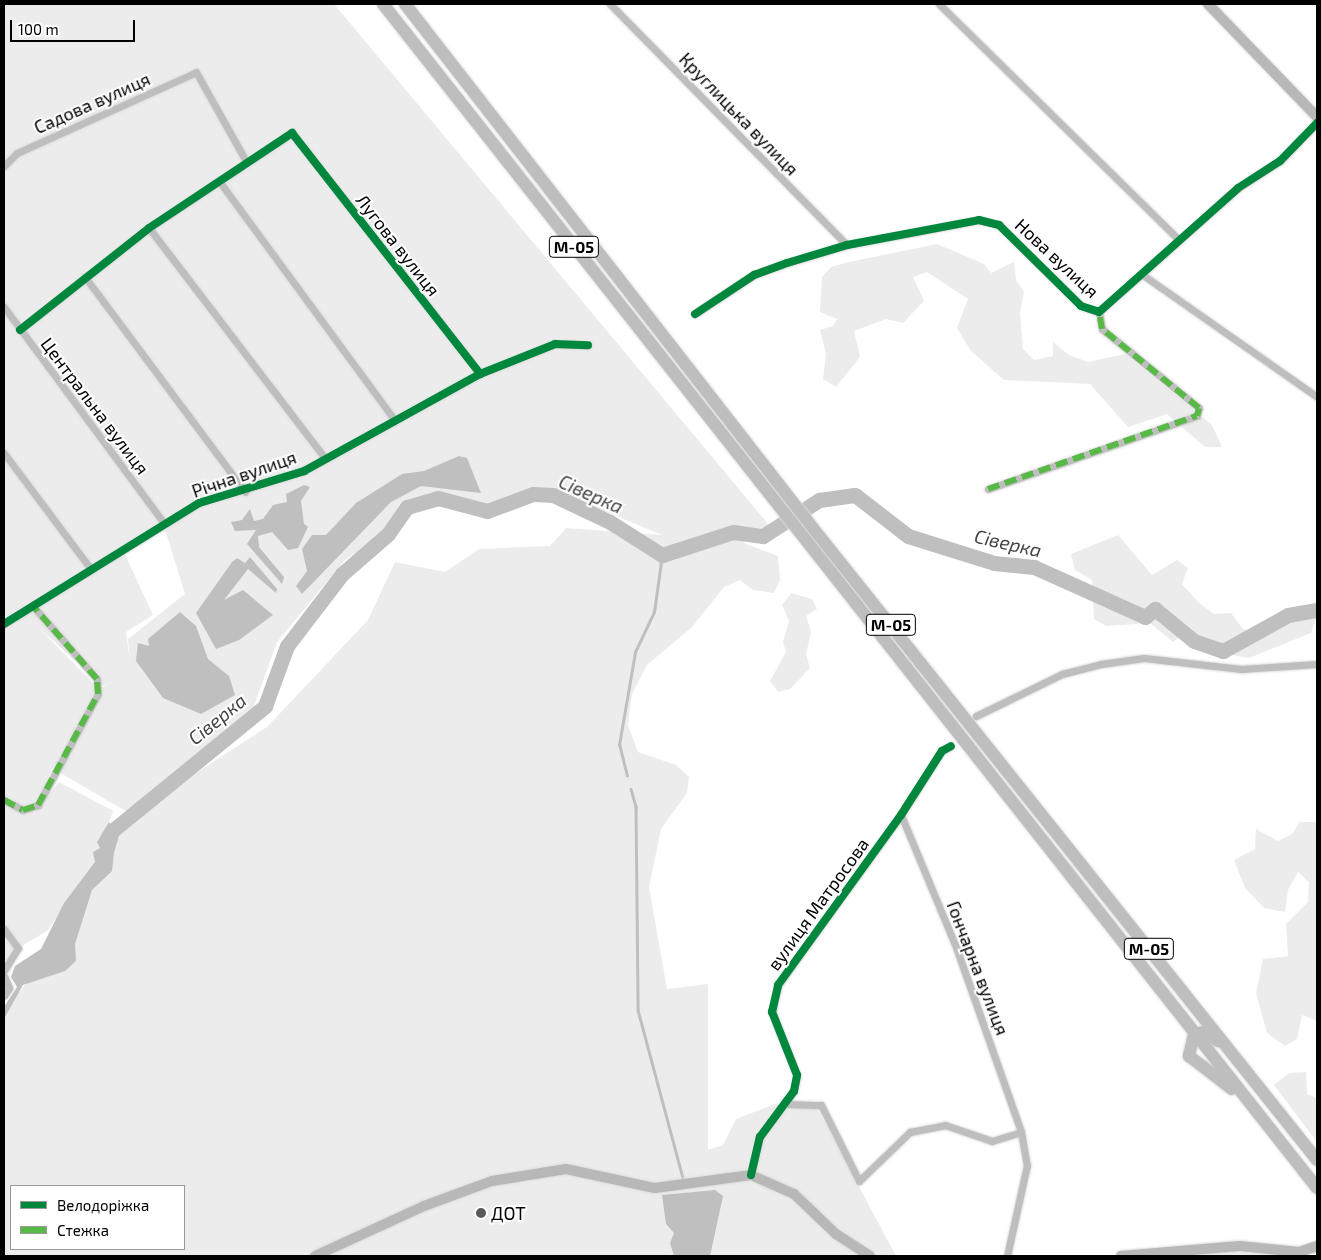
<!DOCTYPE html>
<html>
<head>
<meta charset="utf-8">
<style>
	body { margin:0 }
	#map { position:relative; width:1321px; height:1260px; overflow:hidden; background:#fff; font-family:"Exo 2",sans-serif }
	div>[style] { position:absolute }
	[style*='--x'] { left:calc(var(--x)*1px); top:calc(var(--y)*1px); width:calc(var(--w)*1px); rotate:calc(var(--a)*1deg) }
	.green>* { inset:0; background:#ececec }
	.water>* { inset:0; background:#bfbfbf }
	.stream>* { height:2.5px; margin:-1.25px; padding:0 1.25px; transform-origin:1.25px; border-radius:1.25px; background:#bfbfbf }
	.river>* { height:15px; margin:-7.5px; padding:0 7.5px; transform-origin:7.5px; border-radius:7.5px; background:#bfbfbf }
	.roads { filter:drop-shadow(0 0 1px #dbdbdb) drop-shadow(0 0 1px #dbdbdb) }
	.street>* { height:7px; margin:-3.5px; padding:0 3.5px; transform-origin:3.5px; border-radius:3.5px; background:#bebebe }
	.secondary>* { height:10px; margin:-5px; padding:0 5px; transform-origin:5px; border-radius:5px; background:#b8b8b8 }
	.highway>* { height:12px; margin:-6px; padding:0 6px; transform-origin:6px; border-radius:6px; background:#bebebe }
	.quiet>* { height:6px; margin-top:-3px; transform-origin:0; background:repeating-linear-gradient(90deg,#58b947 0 12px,transparent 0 18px) }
	.cycleway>* { height:8px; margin:-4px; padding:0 4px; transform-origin:4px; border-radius:4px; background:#00873e }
	.dots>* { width:14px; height:14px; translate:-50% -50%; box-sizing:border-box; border:2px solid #fff; border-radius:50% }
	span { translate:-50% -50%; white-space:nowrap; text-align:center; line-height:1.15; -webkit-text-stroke:4px #fff; paint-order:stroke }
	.shield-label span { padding:1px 4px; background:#fff; border:1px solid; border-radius:4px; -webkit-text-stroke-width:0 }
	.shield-label { font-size:16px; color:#000; font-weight:700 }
	.street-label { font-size:18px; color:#000 }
	.poi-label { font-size:18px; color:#000 }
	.left { translate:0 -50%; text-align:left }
	.water-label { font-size:19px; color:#444; font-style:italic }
	.frame { position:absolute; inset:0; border:5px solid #000; pointer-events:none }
	.legend { position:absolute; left:10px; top:1185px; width:175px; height:65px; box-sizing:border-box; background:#fff; border:1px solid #999; margin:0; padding:6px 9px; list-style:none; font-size:15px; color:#000 }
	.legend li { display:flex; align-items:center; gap:10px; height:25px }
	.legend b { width:25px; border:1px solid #999 }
	.scale { position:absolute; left:10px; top:20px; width:125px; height:22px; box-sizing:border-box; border:2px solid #000; border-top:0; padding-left:6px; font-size:15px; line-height:18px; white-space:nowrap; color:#000; -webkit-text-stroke:4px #fff; paint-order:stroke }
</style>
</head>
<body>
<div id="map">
	<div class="green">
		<i style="clip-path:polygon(evenodd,4px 4px,334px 4px,769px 525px,763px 536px,736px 535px,746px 544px,778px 556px,780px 580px,774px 593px,753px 590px,740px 580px,724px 587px,692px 627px,647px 665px,632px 694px,628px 725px,638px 752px,676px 765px,689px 777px,687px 793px,661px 829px,649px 887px,667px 989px,708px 984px,708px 1150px,723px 1145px,736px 1119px,775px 1104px,816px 1106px,896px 1256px,4px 1256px,4px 1011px,51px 953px,92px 877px,108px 830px,267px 727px,368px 620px,395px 562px,445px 572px,479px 549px,550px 546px,566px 528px,662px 535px,561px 493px,534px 489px,487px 504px,437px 493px,405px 500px,376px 538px,345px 560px,277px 642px,254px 706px,127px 812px,52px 768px,33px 815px,59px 782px,113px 811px,95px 862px,47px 931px,18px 948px,4px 970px,4px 4px,163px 523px,185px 594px,128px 639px,130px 663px,126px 632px,153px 615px,122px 548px,163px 523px,4px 4px,39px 628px,104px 686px,111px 681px,100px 690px,39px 628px,4px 4px,11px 1186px,184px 1186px,184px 1249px,11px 1249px,11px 1186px)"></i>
		<i style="clip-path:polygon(937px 244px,984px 264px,991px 273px,1014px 262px,1016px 280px,1024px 292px,1020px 312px,1023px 349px,1034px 360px,1053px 356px,1053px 342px,1069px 355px,1088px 362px,1125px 354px,1212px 425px,1222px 447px,1205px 447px,1167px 414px,1128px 427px,1090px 384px,1004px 380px,971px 351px,957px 328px,968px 299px,927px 272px,913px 277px,924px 301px,903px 323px,886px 319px,854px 331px,860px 357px,836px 387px,823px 379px,826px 354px,820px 330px,833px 326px,837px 319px,820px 312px,822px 277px,831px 267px,849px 262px)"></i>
		<i style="clip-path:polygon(1118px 535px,1152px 575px,1177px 560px,1188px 568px,1182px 584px,1199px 603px,1214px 614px,1231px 613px,1243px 629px,1261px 635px,1286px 622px,1316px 618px,1311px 633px,1249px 658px,1200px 649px,1181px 636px,1173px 642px,1150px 623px,1106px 626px,1094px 619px,1092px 580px,1075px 570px,1071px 554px)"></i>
		<i style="clip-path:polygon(791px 593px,812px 599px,817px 609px,806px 616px,811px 632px,806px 654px,810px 668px,790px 689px,778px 692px,770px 681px,786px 652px,783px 642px,789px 621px,782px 605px)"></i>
		<i style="clip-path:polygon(1300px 822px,1317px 822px,1317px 1021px,1302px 1015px,1297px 1039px,1285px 1046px,1267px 1033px,1256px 993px,1263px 959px,1288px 956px,1286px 924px,1308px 902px,1309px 882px,1298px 872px,1288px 890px,1285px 912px,1264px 908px,1245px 888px,1234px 860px,1255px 849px,1256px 829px,1278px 841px,1292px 834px)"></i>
		<i style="clip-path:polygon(1306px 1072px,1307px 1094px,1317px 1098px,1317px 1142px,1274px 1085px,1289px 1073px)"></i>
		<i style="clip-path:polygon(1239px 1251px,1276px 1256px,1175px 1256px)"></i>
	</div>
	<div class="water">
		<i style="clip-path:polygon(459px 456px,467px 458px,481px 493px,421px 486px,391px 502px,302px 594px,296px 586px,307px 571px,302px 549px,312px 535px,326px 535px,356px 503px,402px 474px,424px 471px)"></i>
		<i style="clip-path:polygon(304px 485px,310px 487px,301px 501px,304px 524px,308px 527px,298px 548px,288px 550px,272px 532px,258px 536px,259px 547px,284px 577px,282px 584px,247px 544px,256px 530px,235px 531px,231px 522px,242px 520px,250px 509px,254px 521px,263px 519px,273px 505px,287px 502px,286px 494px)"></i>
		<i style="clip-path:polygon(250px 557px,277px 589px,276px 593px,248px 569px,224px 600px,243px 590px,273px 615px,239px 640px,216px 649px,196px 613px,232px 562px,237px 558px,245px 563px)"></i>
		<i style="clip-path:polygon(180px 612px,196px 626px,208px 659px,229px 676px,235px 695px,201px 714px,163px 698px,136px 661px,138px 643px,149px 646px,148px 639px)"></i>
		<i style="clip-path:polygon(109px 822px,116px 833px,112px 871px,92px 890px,75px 944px,76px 961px,65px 971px,23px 985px,4px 1019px,4px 1007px,17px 987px,11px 977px,15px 966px,41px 949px,64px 903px,95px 862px,93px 852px,100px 848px,97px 842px)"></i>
		<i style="clip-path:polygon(715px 1190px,723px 1196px,710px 1256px,674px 1256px,670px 1243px,674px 1233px,666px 1224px,662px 1195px)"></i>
	</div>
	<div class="stream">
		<i style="--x:627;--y:776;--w:32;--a:-104"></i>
		<i style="--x:619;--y:745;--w:94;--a:-80.2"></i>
		<i style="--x:635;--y:652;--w:44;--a:-64.6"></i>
		<i style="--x:654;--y:612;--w:58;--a:-82"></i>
		<i style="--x:631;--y:789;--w:19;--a:74"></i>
		<i style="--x:636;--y:807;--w:203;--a:89.4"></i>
		<i style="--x:638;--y:1010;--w:174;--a:75"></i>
	</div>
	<div class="river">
		<i style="--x:107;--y:848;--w:18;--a:-74"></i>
		<i style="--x:112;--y:831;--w:198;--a:-39.2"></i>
		<i style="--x:265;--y:706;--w:64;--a:-69.9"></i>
		<i style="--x:287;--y:646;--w:91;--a:-52.6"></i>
		<i style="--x:342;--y:574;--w:61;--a:-41"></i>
		<i style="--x:388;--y:534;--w:33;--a:-55"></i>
		<i style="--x:407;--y:507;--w:32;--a:-16"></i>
		<i style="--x:438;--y:498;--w:51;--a:14.9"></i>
		<i style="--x:487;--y:511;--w:49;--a:-20.3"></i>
		<i style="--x:533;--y:494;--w:20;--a:3"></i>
		<i style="--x:553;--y:495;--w:63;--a:25.3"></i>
		<i style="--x:610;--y:522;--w:62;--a:32.4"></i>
		<i style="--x:662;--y:555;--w:75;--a:-17.9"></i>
		<i style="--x:733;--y:532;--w:30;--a:8"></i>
		<i style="--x:763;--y:536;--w:67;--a:-32.7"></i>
		<i style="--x:819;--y:500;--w:36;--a:-8"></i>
		<i style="--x:855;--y:495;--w:67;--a:37.7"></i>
		<i style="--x:908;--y:536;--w:90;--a:17.4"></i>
		<i style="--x:994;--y:563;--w:40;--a:5.7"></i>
		<i style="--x:1034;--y:567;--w:122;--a:24.2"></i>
		<i style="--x:1145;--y:617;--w:13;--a:-39"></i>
		<i style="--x:1155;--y:609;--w:50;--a:39.4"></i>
		<i style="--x:1194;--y:641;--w:31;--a:19"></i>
		<i style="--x:1223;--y:651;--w:74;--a:-29"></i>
		<i style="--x:1288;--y:615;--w:29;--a:-10"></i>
	</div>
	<div class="roads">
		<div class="street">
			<i style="--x:610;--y:4;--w:338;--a:45.5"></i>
			<i style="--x:939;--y:4;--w:337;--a:44.5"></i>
			<i style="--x:4;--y:166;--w:18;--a:-45"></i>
			<i style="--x:17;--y:153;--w:196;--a:-24.3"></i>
			<i style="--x:196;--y:72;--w:104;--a:60.7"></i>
			<i style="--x:219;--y:181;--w:295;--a:53.7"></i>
			<i style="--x:149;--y:228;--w:288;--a:52.6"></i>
			<i style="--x:1143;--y:275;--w:213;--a:35"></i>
			<i style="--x:85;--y:277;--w:268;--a:53.3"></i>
			<i style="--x:4;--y:307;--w:267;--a:53.5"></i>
			<i style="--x:695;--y:314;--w:71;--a:-33.5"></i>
			<i style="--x:754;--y:275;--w:35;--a:-20"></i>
			<i style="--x:787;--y:263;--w:63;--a:-16.7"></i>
			<i style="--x:847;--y:245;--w:134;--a:-10.7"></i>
			<i style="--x:979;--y:220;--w:21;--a:14"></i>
			<i style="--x:999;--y:225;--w:115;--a:44.6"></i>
			<i style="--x:1081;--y:306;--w:19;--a:18"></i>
			<i style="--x:1099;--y:312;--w:186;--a:-41.7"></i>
			<i style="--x:1238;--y:188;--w:50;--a:-32.7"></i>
			<i style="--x:1280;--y:161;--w:53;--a:-45.8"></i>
			<i style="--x:20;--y:330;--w:164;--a:-38.3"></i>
			<i style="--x:149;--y:228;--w:172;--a:-33.6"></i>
			<i style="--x:292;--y:133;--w:306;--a:52"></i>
			<i style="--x:4;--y:453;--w:144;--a:53.2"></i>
			<i style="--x:988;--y:489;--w:221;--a:-19.3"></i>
			<i style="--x:1197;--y:416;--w:8;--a:-76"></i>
			<i style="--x:1199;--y:408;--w:125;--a:-140.8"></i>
			<i style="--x:1102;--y:329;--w:17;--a:-100"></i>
			<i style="--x:4;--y:624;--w:229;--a:-31.8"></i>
			<i style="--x:199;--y:503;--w:110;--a:-16.9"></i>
			<i style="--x:304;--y:471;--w:201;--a:-28.9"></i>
			<i style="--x:480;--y:374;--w:81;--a:-21.8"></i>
			<i style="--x:555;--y:344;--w:33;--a:2"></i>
			<i style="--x:976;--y:716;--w:96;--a:-26"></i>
			<i style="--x:1062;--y:674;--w:40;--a:-14.4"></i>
			<i style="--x:1101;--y:664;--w:43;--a:-7.9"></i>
			<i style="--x:1144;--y:658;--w:98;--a:6.5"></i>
			<i style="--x:1241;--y:669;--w:76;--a:-3.8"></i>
			<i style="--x:4;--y:800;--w:21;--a:28"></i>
			<i style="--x:23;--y:810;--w:16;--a:-18"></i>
			<i style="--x:38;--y:805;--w:126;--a:-61.6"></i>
			<i style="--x:98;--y:694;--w:15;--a:-94"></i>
			<i style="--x:97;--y:679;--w:98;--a:-131.3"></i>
			<i style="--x:901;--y:815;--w:143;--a:67.4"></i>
			<i style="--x:956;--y:947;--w:196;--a:70.6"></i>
			<i style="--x:1021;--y:1132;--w:34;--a:80"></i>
			<i style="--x:1027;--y:1165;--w:93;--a:102.4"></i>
			<i style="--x:4;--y:929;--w:24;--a:54"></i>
			<i style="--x:18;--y:948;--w:26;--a:122"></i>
			<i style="--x:4;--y:976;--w:13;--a:67"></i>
			<i style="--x:9;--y:988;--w:9;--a:122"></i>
			<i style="--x:786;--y:1104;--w:35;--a:2"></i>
			<i style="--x:821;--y:1105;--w:85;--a:63.4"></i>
			<i style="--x:859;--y:1181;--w:71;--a:-43.9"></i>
			<i style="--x:910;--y:1132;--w:36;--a:-11"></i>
			<i style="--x:945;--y:1125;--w:50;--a:18.8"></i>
			<i style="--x:992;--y:1141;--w:30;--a:-17"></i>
			<i style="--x:751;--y:1175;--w:39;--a:-77"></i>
			<i style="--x:760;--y:1137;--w:57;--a:-53.5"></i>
			<i style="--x:794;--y:1091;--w:16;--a:-79"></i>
			<i style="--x:797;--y:1075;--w:68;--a:-111.6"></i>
			<i style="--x:772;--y:1012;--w:28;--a:-77"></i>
			<i style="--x:778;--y:985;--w:210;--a:-54.1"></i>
			<i style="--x:901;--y:815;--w:76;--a:-57.4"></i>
			<i style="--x:942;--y:751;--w:10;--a:-29"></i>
		</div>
		<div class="secondary">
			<i style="--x:1208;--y:4;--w:157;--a:46"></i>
			<i style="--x:315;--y:1256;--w:120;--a:-24.6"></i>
			<i style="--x:424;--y:1206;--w:72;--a:-20.2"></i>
			<i style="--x:492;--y:1181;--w:75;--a:-9.2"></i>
			<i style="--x:566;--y:1169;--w:91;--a:12.1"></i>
			<i style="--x:655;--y:1188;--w:97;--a:-7.7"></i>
			<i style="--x:751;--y:1175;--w:47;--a:23.8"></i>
			<i style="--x:794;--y:1194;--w:58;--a:43.6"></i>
			<i style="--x:836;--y:1234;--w:40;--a:32.9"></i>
			<i style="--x:1121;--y:1256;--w:119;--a:-4.8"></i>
			<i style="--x:1240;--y:1246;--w:59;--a:5.8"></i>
			<i style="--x:1299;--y:1252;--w:19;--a:-18"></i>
		</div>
		<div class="highway">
			<i style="--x:383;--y:4;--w:1508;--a:51.73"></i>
			<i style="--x:405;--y:4;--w:676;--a:52.1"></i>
			<i style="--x:820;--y:537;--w:797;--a:51.42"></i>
			<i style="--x:1218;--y:1041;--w:16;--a:-145"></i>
			<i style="--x:1205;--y:1032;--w:11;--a:170"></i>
			<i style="--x:1194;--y:1034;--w:23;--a:103"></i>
			<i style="--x:1189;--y:1056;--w:54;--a:37.5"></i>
		</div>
	</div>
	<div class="quiet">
		<i style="--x:988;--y:489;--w:221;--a:-19.3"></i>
		<i style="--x:1197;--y:416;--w:8;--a:-76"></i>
		<i style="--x:1199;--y:408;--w:125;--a:-140.8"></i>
		<i style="--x:1102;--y:329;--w:17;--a:-100"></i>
		<i style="--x:4;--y:800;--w:21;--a:28"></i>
		<i style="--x:23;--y:810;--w:16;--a:-18"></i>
		<i style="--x:38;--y:805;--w:126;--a:-61.6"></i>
		<i style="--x:98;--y:694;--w:15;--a:-94"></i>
		<i style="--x:97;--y:679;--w:98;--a:-131.3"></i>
	</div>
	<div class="cycleway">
		<i style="--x:695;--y:314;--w:71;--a:-33.5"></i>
		<i style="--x:754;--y:275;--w:35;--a:-20"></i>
		<i style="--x:787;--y:263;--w:63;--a:-16.7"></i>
		<i style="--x:847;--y:245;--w:134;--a:-10.7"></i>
		<i style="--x:979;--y:220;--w:21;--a:14"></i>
		<i style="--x:999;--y:225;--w:115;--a:44.6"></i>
		<i style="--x:1081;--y:306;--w:19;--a:18"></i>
		<i style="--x:1099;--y:312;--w:186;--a:-41.7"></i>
		<i style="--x:1238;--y:188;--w:50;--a:-32.7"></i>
		<i style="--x:1280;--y:161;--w:53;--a:-45.8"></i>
		<i style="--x:20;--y:330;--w:164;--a:-38.3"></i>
		<i style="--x:149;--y:228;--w:172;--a:-33.6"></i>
		<i style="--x:292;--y:133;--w:306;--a:52"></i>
		<i style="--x:4;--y:624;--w:229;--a:-31.8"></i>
		<i style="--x:199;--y:503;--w:110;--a:-16.9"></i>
		<i style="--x:304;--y:471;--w:201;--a:-28.9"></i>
		<i style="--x:480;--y:374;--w:81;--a:-21.8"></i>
		<i style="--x:555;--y:344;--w:33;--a:2"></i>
		<i style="--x:751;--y:1175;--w:39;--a:-77"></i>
		<i style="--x:760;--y:1137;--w:57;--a:-53.5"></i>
		<i style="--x:794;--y:1091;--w:16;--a:-79"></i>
		<i style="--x:797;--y:1075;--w:68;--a:-111.6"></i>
		<i style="--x:772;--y:1012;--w:28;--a:-77"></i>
		<i style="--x:778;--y:985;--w:210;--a:-54.1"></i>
		<i style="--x:901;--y:815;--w:76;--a:-57.4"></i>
		<i style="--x:942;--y:751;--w:10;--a:-29"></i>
	</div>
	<div class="dots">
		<i style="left:481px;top:1213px;background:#595959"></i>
	</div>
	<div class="shield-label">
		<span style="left:574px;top:247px">М-05</span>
		<span style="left:891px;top:625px">М-05</span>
		<span style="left:1149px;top:949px">М-05</span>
	</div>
	<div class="street-label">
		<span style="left:92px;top:103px;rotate:-24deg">Садова вулиця</span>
		<span style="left:739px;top:114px;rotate:46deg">Круглицька вулиця</span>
		<span style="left:398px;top:245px;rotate:52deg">Лугова вулиця</span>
		<span style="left:1057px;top:258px;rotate:43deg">Нова вулиця</span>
		<span style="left:95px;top:406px;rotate:53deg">Центральна вулиця</span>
		<span style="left:244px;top:474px;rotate:-19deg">Річна вулиця</span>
		<span style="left:818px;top:904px;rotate:-54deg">вулиця Матросова</span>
		<span style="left:978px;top:968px;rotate:69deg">Гончарна вулиця</span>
	</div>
	<div class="poi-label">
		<span class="left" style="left:491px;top:1213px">ДОТ</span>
	</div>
	<div class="water-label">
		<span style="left:591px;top:494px;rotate:24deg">Сіверка</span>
		<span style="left:1008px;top:543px;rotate:13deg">Сіверка</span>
		<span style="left:217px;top:719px;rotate:-39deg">Сіверка</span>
	</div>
	<div class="frame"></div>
	<ul class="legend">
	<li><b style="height:6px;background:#00873e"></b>Велодоріжка</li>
	<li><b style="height:6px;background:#58b947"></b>Стежка</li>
	</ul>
	<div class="scale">100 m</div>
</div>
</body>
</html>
